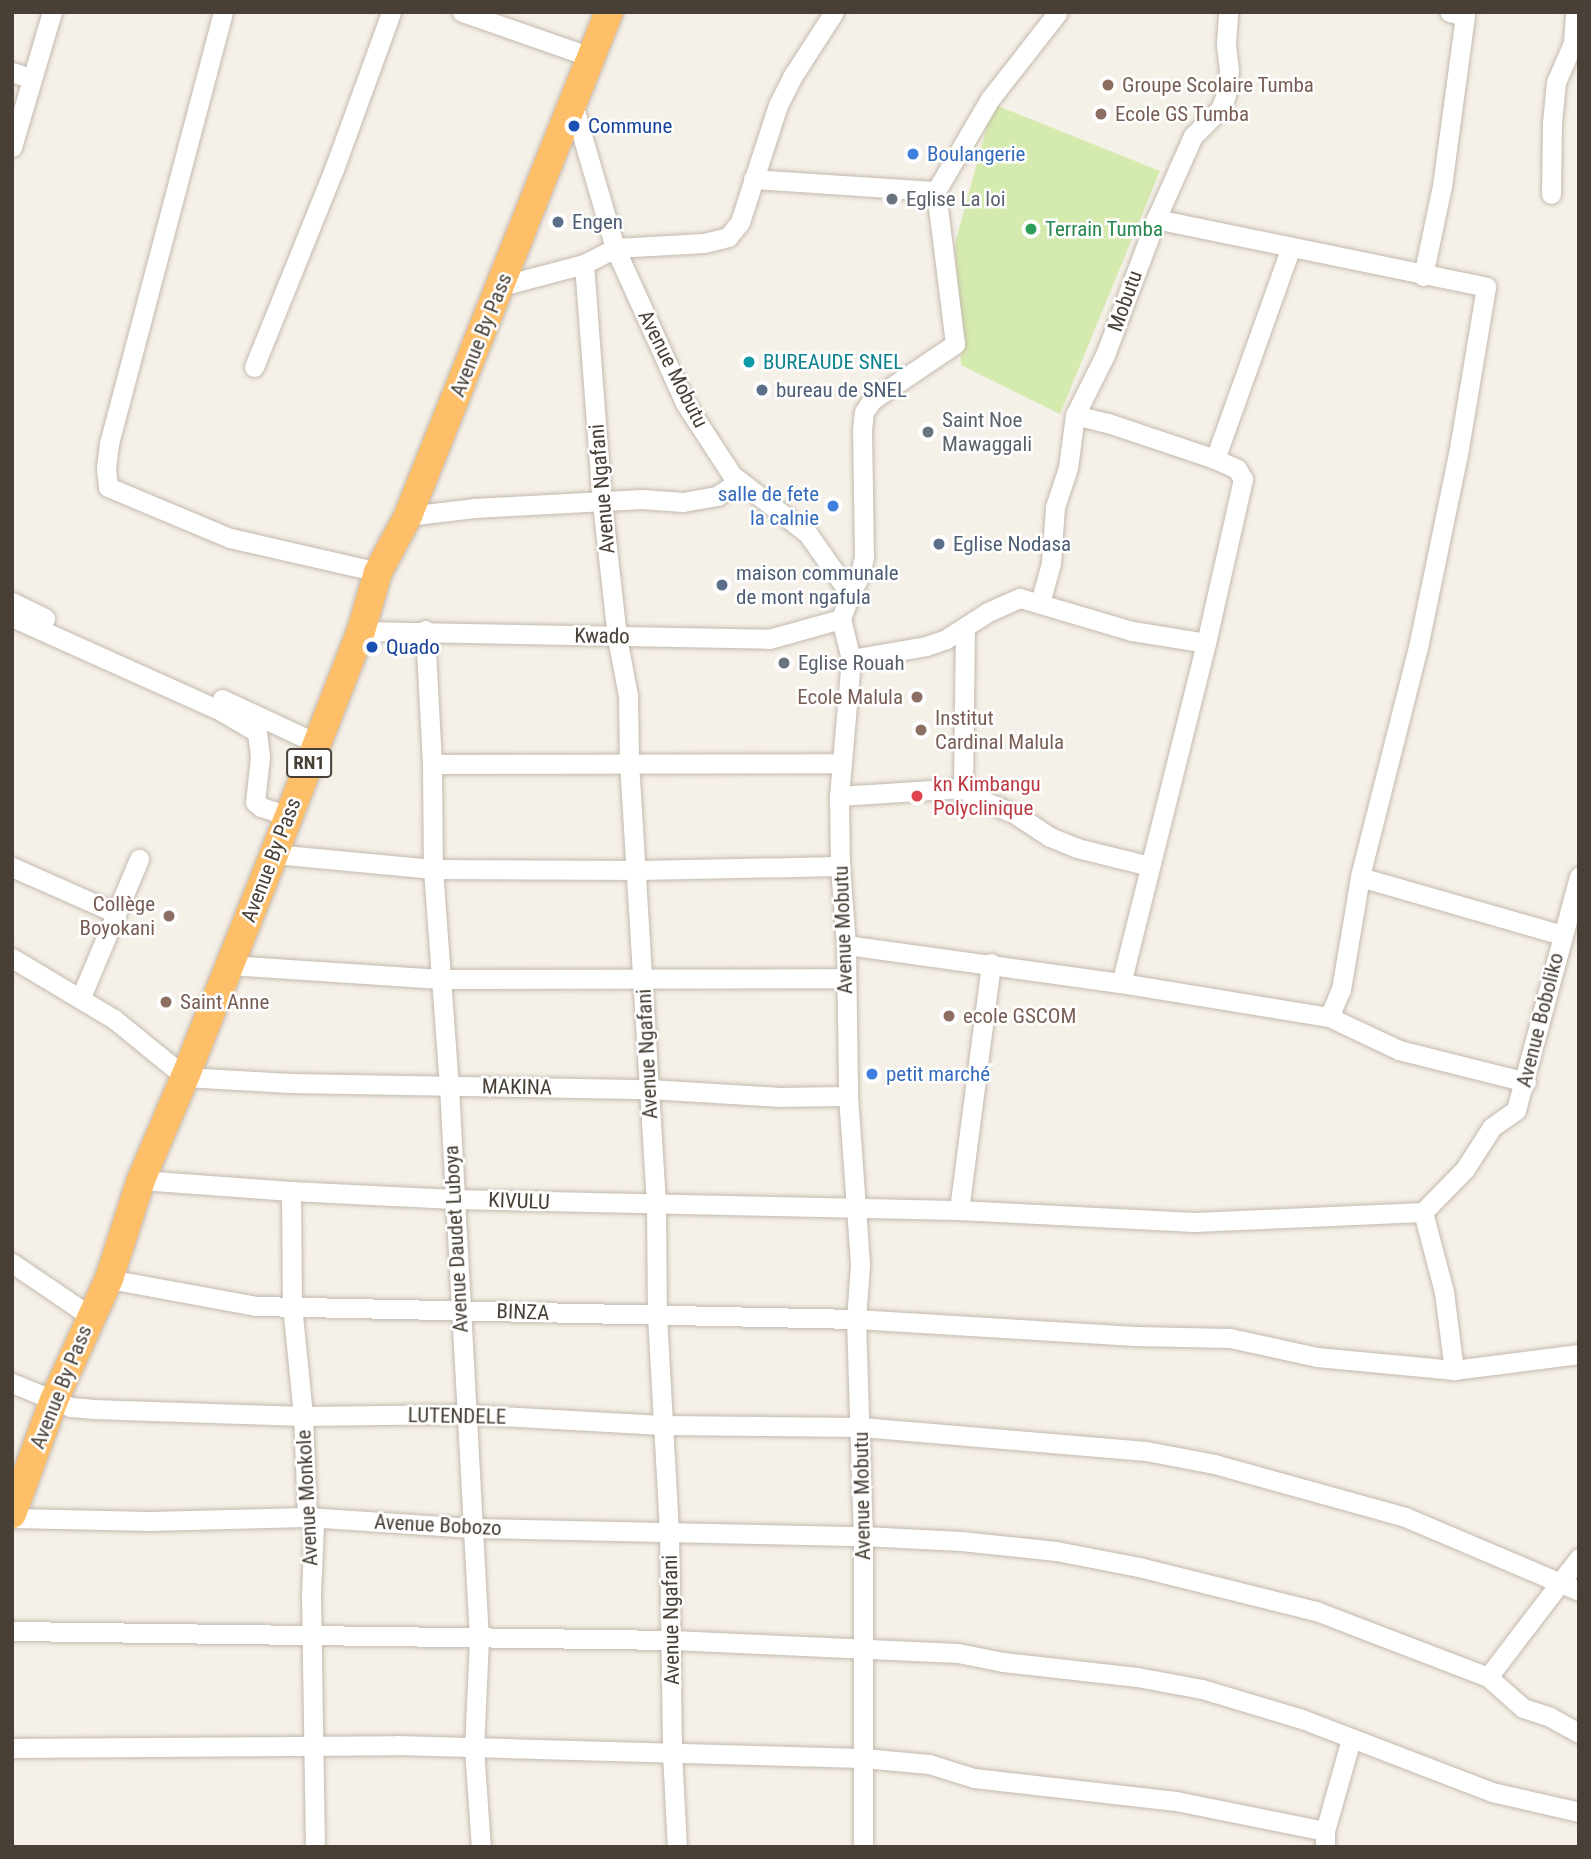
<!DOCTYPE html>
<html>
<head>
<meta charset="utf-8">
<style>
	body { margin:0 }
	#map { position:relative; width:1591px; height:1859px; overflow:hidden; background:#f5f0e8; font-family:"Roboto Condensed",sans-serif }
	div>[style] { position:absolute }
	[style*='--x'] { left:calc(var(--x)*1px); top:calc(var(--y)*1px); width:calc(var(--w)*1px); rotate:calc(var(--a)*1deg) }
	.green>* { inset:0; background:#d5eaaf }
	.roads { filter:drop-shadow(0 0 2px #c4b9ad) drop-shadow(0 0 2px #c4b9ad) }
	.minor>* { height:19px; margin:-9.5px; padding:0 9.5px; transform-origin:9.5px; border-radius:9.5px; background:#fff }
	.highway>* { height:28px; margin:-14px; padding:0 14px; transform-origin:14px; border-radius:14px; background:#ffbf69 }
	.dots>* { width:19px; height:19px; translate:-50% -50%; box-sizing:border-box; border:4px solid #fff; border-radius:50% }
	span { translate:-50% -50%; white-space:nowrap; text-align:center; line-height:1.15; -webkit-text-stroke:5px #fff; paint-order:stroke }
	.shield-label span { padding:2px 5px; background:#fff; border:2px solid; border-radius:5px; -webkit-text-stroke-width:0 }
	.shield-label { font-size:19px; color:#484036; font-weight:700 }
	.education-label { font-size:21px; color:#785e54 }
	.left { translate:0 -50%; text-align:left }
	.right { translate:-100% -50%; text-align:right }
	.transit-label { font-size:21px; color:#164399 }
	.shop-label { font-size:21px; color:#366cbe }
	.worship-label { font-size:21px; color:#5b616d }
	.service-label { font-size:21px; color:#4e5e75 }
	.leisure-label { font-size:21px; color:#27864d }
	.street-label { font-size:21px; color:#484036 }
	.culture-label { font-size:21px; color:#0d838f }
	.health-label { font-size:21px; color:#be3a42 }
	.frame { position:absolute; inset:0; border:14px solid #484036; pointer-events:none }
</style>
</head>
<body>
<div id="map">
	<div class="green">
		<i style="clip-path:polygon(993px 104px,1160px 171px,1060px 414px,961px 365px,955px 244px)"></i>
	</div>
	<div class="roads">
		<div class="minor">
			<i style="--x:223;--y:12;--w:447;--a:104.8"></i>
			<i style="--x:109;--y:444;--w:24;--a:97"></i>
			<i style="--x:106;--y:468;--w:19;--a:84"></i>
			<i style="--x:108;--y:487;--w:132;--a:22.7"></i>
			<i style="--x:230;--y:538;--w:152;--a:12.9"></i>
			<i style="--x:462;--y:12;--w:137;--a:19.2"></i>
			<i style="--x:12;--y:72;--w:21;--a:19"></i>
			<i style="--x:572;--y:101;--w:153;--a:73.7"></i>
			<i style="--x:615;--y:248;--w:170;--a:65.7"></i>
			<i style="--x:685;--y:403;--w:86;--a:56.9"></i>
			<i style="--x:732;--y:475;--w:96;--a:37.8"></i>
			<i style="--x:808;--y:534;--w:73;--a:55"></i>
			<i style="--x:850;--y:594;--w:27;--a:110"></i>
			<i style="--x:841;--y:619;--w:41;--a:76"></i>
			<i style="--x:851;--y:659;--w:138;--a:95"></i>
			<i style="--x:839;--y:796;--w:70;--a:89.2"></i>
			<i style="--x:840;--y:866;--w:79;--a:85.7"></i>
			<i style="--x:846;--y:945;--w:151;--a:89.2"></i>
			<i style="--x:848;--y:1096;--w:169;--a:85.9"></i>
			<i style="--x:860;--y:1265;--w:54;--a:94.2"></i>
			<i style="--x:856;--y:1319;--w:217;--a:88.2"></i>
			<i style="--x:863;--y:1536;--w:311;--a:90"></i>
			<i style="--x:12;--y:147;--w:141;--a:-73.5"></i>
			<i style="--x:753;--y:179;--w:183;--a:3.8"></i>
			<i style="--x:1551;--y:194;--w:71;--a:-89.2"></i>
			<i style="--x:1552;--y:123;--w:41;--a:-84.4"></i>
			<i style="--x:1556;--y:82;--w:43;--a:-66.4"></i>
			<i style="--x:1573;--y:43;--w:31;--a:-86"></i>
			<i style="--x:1156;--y:219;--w:337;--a:11.6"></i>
			<i style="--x:1486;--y:287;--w:169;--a:99.5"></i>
			<i style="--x:1458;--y:454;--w:197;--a:101.7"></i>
			<i style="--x:1418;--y:647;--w:237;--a:104.2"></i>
			<i style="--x:1360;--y:877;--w:114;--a:99.6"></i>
			<i style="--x:1341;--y:989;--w:30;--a:113"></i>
			<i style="--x:584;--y:264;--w:240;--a:85.7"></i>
			<i style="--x:602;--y:503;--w:135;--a:83.6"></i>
			<i style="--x:617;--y:637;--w:60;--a:79.4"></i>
			<i style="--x:628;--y:696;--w:66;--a:89.1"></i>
			<i style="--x:629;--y:762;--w:444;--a:86.5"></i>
			<i style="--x:656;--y:1205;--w:111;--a:89.5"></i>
			<i style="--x:657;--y:1316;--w:218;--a:86.8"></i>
			<i style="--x:669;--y:1534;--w:219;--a:89.2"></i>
			<i style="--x:672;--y:1753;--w:94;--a:87"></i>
			<i style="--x:1423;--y:276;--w:92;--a:-78.1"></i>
			<i style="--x:1442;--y:186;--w:172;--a:-82.3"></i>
			<i style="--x:1465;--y:16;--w:16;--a:-166"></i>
			<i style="--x:501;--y:286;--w:86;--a:-14.8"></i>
			<i style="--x:584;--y:264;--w:35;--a:-27"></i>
			<i style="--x:615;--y:248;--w:89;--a:-3.2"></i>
			<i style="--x:704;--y:243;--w:25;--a:-14"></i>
			<i style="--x:728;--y:237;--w:19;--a:-51"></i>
			<i style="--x:740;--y:222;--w:123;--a:-72"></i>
			<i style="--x:778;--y:105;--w:31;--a:-63"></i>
			<i style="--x:792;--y:77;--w:77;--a:-57.1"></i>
			<i style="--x:254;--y:367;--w:214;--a:-68"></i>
			<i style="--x:334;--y:169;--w:167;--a:-70"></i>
			<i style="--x:1075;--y:415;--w:34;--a:14"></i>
			<i style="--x:1108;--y:423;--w:113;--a:18.6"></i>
			<i style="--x:1215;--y:459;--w:24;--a:24"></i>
			<i style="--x:1237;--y:469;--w:12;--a:59"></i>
			<i style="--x:1243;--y:479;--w:168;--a:102.7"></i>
			<i style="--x:1206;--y:643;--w:350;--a:104"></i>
			<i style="--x:1215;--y:459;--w:223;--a:-70.3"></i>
			<i style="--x:408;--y:516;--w:66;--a:-6.9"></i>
			<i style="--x:474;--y:508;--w:168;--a:-3.1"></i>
			<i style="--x:642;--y:499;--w:41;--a:4.2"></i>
			<i style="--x:683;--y:502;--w:35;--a:-10"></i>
			<i style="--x:717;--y:496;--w:27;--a:-34"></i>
			<i style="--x:850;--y:594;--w:21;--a:-62"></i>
			<i style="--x:860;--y:575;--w:19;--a:-78"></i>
			<i style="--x:864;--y:556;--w:126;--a:-90.9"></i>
			<i style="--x:862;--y:430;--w:18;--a:-84"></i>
			<i style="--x:864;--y:412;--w:14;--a:-56"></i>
			<i style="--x:872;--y:400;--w:100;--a:-34"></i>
			<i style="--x:955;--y:344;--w:154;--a:-97.1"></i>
			<i style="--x:936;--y:191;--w:107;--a:-59.6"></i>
			<i style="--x:990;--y:99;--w:110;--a:-52"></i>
			<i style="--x:12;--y:602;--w:37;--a:26"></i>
			<i style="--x:1040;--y:603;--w:41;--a:-74.6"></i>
			<i style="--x:1051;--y:563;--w:56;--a:-85.9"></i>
			<i style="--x:1055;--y:507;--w:41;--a:-71.6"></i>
			<i style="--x:1068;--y:468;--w:53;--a:-82.5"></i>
			<i style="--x:1075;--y:415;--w:67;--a:-63.4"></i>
			<i style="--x:1105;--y:355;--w:145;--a:-69.4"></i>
			<i style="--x:1156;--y:219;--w:91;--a:-66"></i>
			<i style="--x:1193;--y:136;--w:38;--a:-45"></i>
			<i style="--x:1220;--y:109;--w:15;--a:-67"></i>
			<i style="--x:1226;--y:95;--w:25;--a:-83"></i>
			<i style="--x:1229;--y:70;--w:26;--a:-97"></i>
			<i style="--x:1226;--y:44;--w:32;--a:-86"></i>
			<i style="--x:12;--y:617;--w:229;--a:24.2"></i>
			<i style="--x:221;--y:711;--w:42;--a:30.3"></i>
			<i style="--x:257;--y:732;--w:25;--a:83"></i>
			<i style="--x:260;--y:757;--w:45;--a:96.3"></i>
			<i style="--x:255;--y:802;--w:8;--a:40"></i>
			<i style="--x:261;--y:807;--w:28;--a:18"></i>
			<i style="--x:425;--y:630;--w:134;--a:87"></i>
			<i style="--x:432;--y:764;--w:105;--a:89.5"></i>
			<i style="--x:433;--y:869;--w:219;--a:85.8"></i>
			<i style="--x:449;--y:1087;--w:553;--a:86.89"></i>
			<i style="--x:479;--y:1639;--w:109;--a:92.6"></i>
			<i style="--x:474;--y:1748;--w:99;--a:86"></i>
			<i style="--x:361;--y:631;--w:408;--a:1.1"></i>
			<i style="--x:769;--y:639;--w:75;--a:-15.5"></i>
			<i style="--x:851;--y:659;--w:76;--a:-9.8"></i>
			<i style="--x:926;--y:646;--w:21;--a:-19"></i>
			<i style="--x:946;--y:639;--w:50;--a:-32.7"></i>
			<i style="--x:988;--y:612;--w:35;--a:-24"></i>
			<i style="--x:1020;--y:598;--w:117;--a:16.4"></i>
			<i style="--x:1132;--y:631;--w:75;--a:9.2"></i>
			<i style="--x:222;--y:699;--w:104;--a:25.1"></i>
			<i style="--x:432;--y:764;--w:409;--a:-0.1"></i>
			<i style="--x:963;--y:788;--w:159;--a:-89.3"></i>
			<i style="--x:839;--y:796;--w:124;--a:-3.7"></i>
			<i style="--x:963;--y:788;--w:14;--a:39"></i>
			<i style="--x:974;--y:797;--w:44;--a:22.5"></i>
			<i style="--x:1015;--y:814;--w:42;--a:33.3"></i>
			<i style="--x:1050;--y:837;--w:29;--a:22"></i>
			<i style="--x:1077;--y:848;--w:75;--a:13.9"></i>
			<i style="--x:274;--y:854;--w:160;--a:5.4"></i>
			<i style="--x:433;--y:869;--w:205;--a:0.3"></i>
			<i style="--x:638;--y:870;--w:202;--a:-1.1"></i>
			<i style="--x:12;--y:867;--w:114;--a:23.9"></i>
			<i style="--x:1360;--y:877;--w:210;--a:16"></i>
			<i style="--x:846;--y:945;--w:278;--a:7.9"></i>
			<i style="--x:1121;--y:983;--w:211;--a:9.3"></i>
			<i style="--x:1329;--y:1017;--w:77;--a:25.2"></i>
			<i style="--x:1399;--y:1050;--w:131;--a:14.1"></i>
			<i style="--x:12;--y:958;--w:119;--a:30.9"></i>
			<i style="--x:114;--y:1019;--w:92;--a:39.2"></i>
			<i style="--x:185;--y:1077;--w:105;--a:3.3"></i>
			<i style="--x:290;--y:1083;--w:359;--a:1"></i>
			<i style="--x:649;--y:1089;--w:132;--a:3.5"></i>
			<i style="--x:781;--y:1097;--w:67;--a:-0.9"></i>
			<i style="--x:229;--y:965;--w:212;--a:3.8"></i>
			<i style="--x:441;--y:979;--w:404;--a:-0.1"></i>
			<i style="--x:81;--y:997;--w:150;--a:-67.2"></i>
			<i style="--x:141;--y:1180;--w:150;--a:4.2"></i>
			<i style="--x:291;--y:1191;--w:163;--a:2.8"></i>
			<i style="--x:454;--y:1199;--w:505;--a:1.25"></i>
			<i style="--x:959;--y:1210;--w:235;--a:2.9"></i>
			<i style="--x:1194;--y:1222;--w:229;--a:-2.5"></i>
			<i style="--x:291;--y:1191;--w:114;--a:89.5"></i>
			<i style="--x:292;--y:1305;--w:112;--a:84.3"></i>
			<i style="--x:303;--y:1416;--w:101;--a:87.7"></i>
			<i style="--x:307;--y:1517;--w:11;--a:49"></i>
			<i style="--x:314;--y:1525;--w:70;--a:92.5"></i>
			<i style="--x:311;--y:1595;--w:252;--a:89.1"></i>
			<i style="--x:959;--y:1210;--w:249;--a:-82.6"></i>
			<i style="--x:1423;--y:1212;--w:60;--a:-45.7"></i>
			<i style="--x:1465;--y:1169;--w:50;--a:-57.3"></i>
			<i style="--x:1492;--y:1127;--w:29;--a:-35"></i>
			<i style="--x:1516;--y:1110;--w:242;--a:-74.9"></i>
			<i style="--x:1423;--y:1212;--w:83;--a:75.3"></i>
			<i style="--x:1444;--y:1292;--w:79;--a:82.7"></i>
			<i style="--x:12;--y:1263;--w:94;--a:34.2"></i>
			<i style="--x:109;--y:1279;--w:149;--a:10.4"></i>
			<i style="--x:256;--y:1306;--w:600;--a:1.24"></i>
			<i style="--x:856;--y:1319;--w:279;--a:3.5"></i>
			<i style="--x:1134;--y:1336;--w:96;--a:1.2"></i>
			<i style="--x:1230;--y:1338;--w:89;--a:12.3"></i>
			<i style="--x:1317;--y:1357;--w:138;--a:5.4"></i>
			<i style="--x:1454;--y:1370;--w:126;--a:-7.3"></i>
			<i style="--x:12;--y:1383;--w:64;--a:22.1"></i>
			<i style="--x:71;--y:1407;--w:21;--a:5"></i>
			<i style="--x:92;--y:1409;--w:211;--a:1.9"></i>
			<i style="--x:303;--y:1416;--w:162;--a:-0.7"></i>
			<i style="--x:465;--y:1414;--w:197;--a:3.2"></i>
			<i style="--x:662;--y:1425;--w:199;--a:0.6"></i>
			<i style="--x:861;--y:1427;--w:286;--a:4.8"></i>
			<i style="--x:1146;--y:1451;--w:69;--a:10.8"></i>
			<i style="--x:1214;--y:1464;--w:198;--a:15.5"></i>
			<i style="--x:1405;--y:1517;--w:189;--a:23"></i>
			<i style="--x:12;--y:1518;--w:138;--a:1.2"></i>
			<i style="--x:150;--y:1521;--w:157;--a:-1.5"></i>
			<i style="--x:307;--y:1517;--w:165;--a:3.8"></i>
			<i style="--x:472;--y:1528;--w:391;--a:1.2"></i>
			<i style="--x:863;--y:1536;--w:98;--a:2.9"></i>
			<i style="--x:961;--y:1541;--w:96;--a:6"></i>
			<i style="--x:1056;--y:1551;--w:85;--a:10.9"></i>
			<i style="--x:1139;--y:1567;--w:182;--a:14"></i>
			<i style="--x:1316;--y:1611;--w:184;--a:21"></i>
			<i style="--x:1488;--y:1677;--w:47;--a:41.5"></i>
			<i style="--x:1523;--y:1708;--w:28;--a:18"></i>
			<i style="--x:1550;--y:1717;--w:33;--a:29"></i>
			<i style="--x:12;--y:1631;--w:660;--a:0.78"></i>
			<i style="--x:672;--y:1640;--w:286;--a:2.6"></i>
			<i style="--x:958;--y:1653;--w:46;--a:11.3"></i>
			<i style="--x:1003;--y:1662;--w:135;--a:6.4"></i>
			<i style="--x:1137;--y:1677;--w:66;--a:10.5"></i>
			<i style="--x:1202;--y:1689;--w:104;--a:16.7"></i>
			<i style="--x:1302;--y:1719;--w:204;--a:21"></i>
			<i style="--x:1492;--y:1792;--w:89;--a:12.9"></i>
			<i style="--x:1488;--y:1677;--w:150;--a:-52.6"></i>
			<i style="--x:12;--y:1748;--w:385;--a:-0.4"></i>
			<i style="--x:397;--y:1745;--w:466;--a:1.6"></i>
			<i style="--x:863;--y:1758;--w:66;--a:5.2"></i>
			<i style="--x:929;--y:1764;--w:47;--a:17.3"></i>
			<i style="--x:974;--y:1778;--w:203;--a:6.5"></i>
			<i style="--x:1176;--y:1801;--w:152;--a:11.4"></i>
			<i style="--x:1325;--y:1847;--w:16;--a:-90"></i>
			<i style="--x:1325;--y:1831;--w:96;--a:-74.2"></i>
		</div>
		<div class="highway">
			<i style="--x:12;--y:1514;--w:121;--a:-69.8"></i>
			<i style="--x:54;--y:1400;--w:133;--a:-65.6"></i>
			<i style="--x:109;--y:1279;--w:104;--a:-72.1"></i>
			<i style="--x:141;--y:1180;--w:112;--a:-66.9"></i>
			<i style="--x:185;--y:1077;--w:240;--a:-68.2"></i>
			<i style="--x:274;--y:854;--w:239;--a:-68.7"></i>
			<i style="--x:361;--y:631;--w:61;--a:-73.9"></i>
			<i style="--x:378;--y:572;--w:64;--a:-61.8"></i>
			<i style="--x:408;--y:516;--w:543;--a:-68.26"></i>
		</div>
	</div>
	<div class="dots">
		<i style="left:1108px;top:85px;background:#8d6e63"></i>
		<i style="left:1101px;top:114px;background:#8d6e63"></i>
		<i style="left:574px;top:126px;background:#1a4fb4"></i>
		<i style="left:913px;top:154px;background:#3f7fe0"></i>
		<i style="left:892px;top:199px;background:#6b7280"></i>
		<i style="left:558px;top:222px;background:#5c6f8a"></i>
		<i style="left:1031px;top:229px;background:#2e9e5b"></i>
		<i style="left:749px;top:362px;background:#0f9aa8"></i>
		<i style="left:762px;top:390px;background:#5c6f8a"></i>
		<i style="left:928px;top:432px;background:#6b7280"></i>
		<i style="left:833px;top:506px;background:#3f7fe0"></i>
		<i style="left:939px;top:544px;background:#5c6f8a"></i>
		<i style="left:722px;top:585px;background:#5c6f8a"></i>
		<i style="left:372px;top:647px;background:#1a4fb4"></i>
		<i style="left:784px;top:663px;background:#6b7280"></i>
		<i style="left:917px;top:697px;background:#8d6e63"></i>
		<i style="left:921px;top:730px;background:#8d6e63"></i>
		<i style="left:917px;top:796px;background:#e0444e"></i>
		<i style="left:169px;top:916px;background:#8d6e63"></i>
		<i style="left:166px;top:1002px;background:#8d6e63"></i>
		<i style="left:949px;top:1016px;background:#8d6e63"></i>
		<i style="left:872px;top:1074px;background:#3f7fe0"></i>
	</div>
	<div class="shield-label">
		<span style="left:309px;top:763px">RN1</span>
	</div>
	<div class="education-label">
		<span class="left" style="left:1122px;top:85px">Groupe Scolaire Tumba</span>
		<span class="left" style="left:1115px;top:114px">Ecole GS Tumba</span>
		<span class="right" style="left:903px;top:697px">Ecole Malula</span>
		<span class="left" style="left:935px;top:730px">Institut<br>Cardinal Malula</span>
		<span class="right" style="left:155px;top:916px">Collège<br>Boyokani</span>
		<span class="left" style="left:180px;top:1002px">Saint Anne</span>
		<span class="left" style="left:963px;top:1016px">ecole GSCOM</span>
	</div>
	<div class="transit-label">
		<span class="left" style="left:588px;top:126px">Commune</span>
		<span class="left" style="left:386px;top:647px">Quado</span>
	</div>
	<div class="shop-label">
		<span class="left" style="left:927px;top:154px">Boulangerie</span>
		<span class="right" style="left:819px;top:506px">salle de fete<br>la calnie</span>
		<span class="left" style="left:886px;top:1074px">petit marché</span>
	</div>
	<div class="worship-label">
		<span class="left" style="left:906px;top:199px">Eglise La loi</span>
		<span class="left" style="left:942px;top:432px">Saint Noe<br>Mawaggali</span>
		<span class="left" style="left:798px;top:663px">Eglise Rouah</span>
	</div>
	<div class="service-label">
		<span class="left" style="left:572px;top:222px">Engen</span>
		<span class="left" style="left:776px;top:390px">bureau de SNEL</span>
		<span class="left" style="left:953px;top:544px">Eglise Nodasa</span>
		<span class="left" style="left:736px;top:585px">maison communale<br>de mont ngafula</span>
	</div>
	<div class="leisure-label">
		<span class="left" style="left:1045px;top:229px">Terrain Tumba</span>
	</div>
	<div class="street-label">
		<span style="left:1125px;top:301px;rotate:-70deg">Mobutu</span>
		<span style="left:481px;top:335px;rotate:-68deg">Avenue By Pass</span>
		<span style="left:673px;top:369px;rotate:63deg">Avenue Mobutu</span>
		<span style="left:602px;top:489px;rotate:-95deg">Avenue Ngafani</span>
		<span style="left:602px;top:636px;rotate:1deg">Kwado</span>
		<span style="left:271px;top:860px;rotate:-69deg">Avenue By Pass</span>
		<span style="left:843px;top:930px;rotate:-92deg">Avenue Mobutu</span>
		<span style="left:1540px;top:1020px;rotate:-76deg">Avenue Boboliko</span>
		<span style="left:647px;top:1054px;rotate:-93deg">Avenue Ngafani</span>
		<span style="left:517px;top:1087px;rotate:1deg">MAKINA</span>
		<span style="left:519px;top:1201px;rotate:2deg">KIVULU</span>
		<span style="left:456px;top:1239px;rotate:-93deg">Avenue Daudet Luboya</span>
		<span style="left:523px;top:1312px;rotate:2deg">BINZA</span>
		<span style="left:61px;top:1387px;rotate:-68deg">Avenue By Pass</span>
		<span style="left:457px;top:1416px;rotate:1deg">LUTENDELE</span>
		<span style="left:862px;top:1496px;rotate:-91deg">Avenue Mobutu</span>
		<span style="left:307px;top:1498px;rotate:-93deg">Avenue Monkole</span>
		<span style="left:438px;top:1525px;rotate:3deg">Avenue Bobozo</span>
		<span style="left:671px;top:1620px;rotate:-91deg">Avenue Ngafani</span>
	</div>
	<div class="culture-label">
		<span class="left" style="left:763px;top:362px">BUREAUDE SNEL</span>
	</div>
	<div class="health-label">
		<span class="left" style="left:933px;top:796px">kn Kimbangu<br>Polyclinique</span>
	</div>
	<div class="frame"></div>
</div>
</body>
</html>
